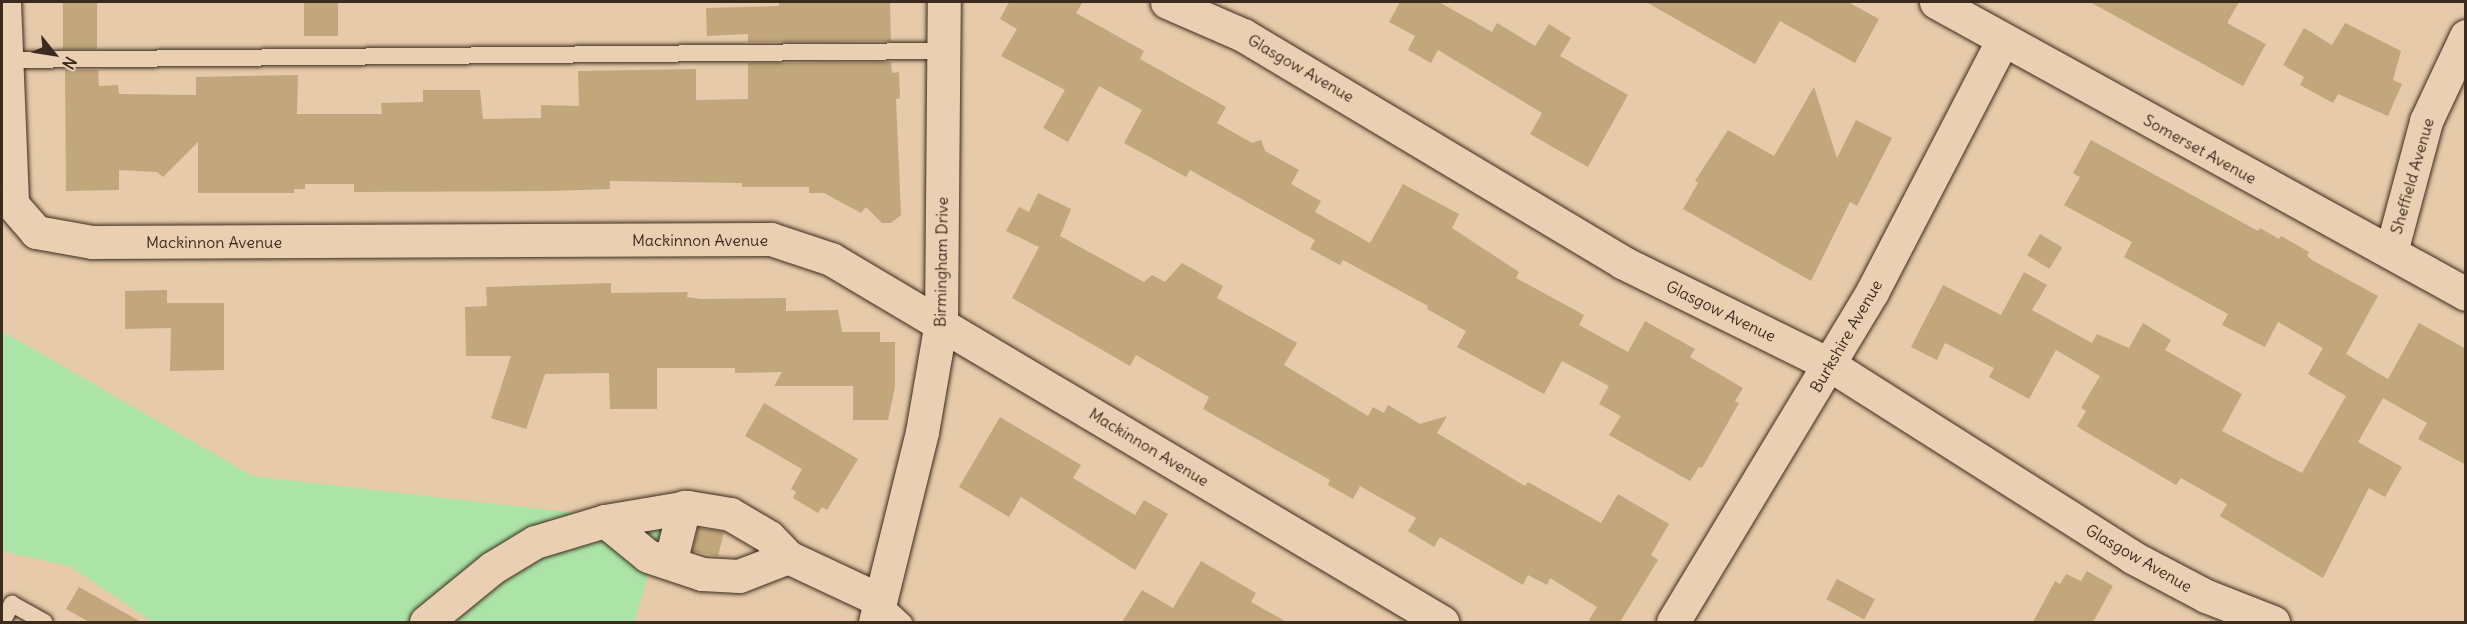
<!DOCTYPE html>
<html>
<head>
<meta charset="utf-8">
<style>
	body { margin:0 }
	#map { position:relative; width:2467px; height:624px; overflow:hidden; background:#e6caa9; font-family:Delius,sans-serif }
	div>[style] { position:absolute }
	[style*='--x'] { left:calc(var(--x)*1px); top:calc(var(--y)*1px); width:calc(var(--w)*1px); rotate:calc(var(--a)*1deg) }
	.green>* { inset:0; background:#ace4a7 }
	.building>* { inset:0; background:#c2a77c; transform-origin:0 0 }
	.roads { filter:drop-shadow(0 0 2px #3b2a1e) drop-shadow(0 0 2px #3b2a1e) }
	.service>* { height:16px; margin:-8px; padding:0 8px; transform-origin:8px; border-radius:8px; background:#ebcfb2 }
	.minor>* { height:33px; margin:-16.5px; padding:0 16.5px; transform-origin:16.5px; border-radius:16.5px; background:#ebcfb2 }
	.tertiary>* { height:33px; margin:-16.5px; padding:0 16.5px; transform-origin:16.5px; border-radius:16.5px; background:#ebcfb2 }
	.secondary>* { height:33px; margin:-16.5px; padding:0 16.5px; transform-origin:16.5px; border-radius:16.5px; background:#ebcfb2 }
	span { translate:-50% -50%; white-space:nowrap; text-align:center; line-height:1.15; -webkit-text-stroke:4.5px #ebcfb2; paint-order:stroke }
	.street-label { font-size:16px; color:#3b2a1e }
	.frame { position:absolute; inset:0; border:3px solid #3b2a1e; pointer-events:none }
	.north { position:absolute; left:24px; top:24px; width:60px; height:60px; -webkit-text-stroke:4px #ebcfb2; paint-order:stroke; rotate:120deg; font-size:16px; font-weight:700; line-height:24px; text-align:center; color:#3b2a1e }
	.north::after { content:''; display:block; margin:auto; width:21px; height:27px; background:#3b2a1e; clip-path:polygon(50% 0,100% 100%,50% 72%,0 100%) }
</style>
</head>
<body>
<div id="map">
	<div class="green">
		<i style="clip-path:polygon(2px 331px,252px 476px,664px 523px,634px 622px,152px 622px,71px 567px,2px 551px)"></i>
	</div>
	<div class="building">
		<i style="left:63px;top:2px;width:34px;height:47px"></i>
		<i style="left:304px;top:2px;width:34px;height:34px"></i>
		<i style="clip-path:polygon(779px 2px,890px 2px,891px 41px,748px 42px,748px 34px,707px 36px,706px 8px,779px 6px)"></i>
		<i style="clip-path:polygon(1009px 2px,1083px 2px,1076px 13px,1144px 51px,1140px 59px,1226px 107px,1217px 123px,1252px 143px,1261px 140px,1265px 151px,1299px 170px,1291px 184px,1321px 201px,1315px 212px,1370px 243px,1403px 184px,1459px 214px,1452px 228px,1519px 272px,1516px 278px,1584px 315px,1579px 325px,1628px 352px,1645px 321px,1695px 349px,1690px 357px,1743px 388px,1735px 401px,1739px 403px,1702px 468px,1699px 467px,1690px 481px,1609px 435px,1621px 416px,1599px 404px,1609px 386px,1562px 361px,1544px 394px,1457px 347px,1466px 331px,1427px 309px,1428px 306px,1343px 260px,1340px 265px,1310px 249px,1315px 240px,1190px 170px,1186px 177px,1124px 143px,1142px 110px,1099px 86px,1068px 142px,1043px 128px,1065px 90px,1001px 56px,1017px 29px,1000px 19px)"></i>
		<i style="clip-path:polygon(1400px 2px,1439px 2px,1492px 32px,1497px 23px,1535px 46px,1549px 24px,1571px 38px,1560px 56px,1628px 95px,1588px 167px,1530px 134px,1542px 113px,1438px 50px,1431px 63px,1408px 50px,1415px 36px,1389px 22px)"></i>
		<i style="clip-path:polygon(1646px 2px,1848px 2px,1879px 19px,1855px 63px,1780px 21px,1755px 64px)"></i>
		<i style="clip-path:polygon(2090px 2px,2239px 2px,2227px 23px,2266px 44px,2243px 86px)"></i>
		<i style="clip-path:polygon(2345px 23px,2401px 51px,2393px 80px,2402px 84px,2388px 116px,2338px 94px,2333px 103px,2300px 85px,2304px 77px,2283px 65px,2304px 28px,2332px 45px)"></i>
		<i style="clip-path:polygon(891px 62px,892px 73px,899px 72px,900px 98px,896px 99px,901px 215px,891px 223px,882px 223px,866px 207px,861px 213px,824px 193px,809px 193px,809px 187px,742px 187px,742px 183px,610px 181px,610px 189px,552px 191px,354px 192px,354px 184px,305px 184px,305px 189px,294px 189px,294px 193px,198px 193px,198px 142px,163px 177px,157px 172px,119px 170px,119px 190px,66px 191px,65px 70px,98px 70px,99px 86px,118px 85px,119px 94px,196px 95px,196px 77px,298px 75px,297px 114px,382px 114px,381px 103px,423px 102px,423px 90px,480px 90px,483px 119px,541px 118px,541px 105px,579px 106px,578px 71px,696px 69px,696px 100px,748px 99px,748px 63px)"></i>
		<i style="clip-path:polygon(1814px 87px,1837px 158px,1856px 120px,1892px 138px,1857px 206px,1850px 202px,1811px 281px,1683px 209px,1698px 183px,1695px 181px,1728px 130px,1774px 156px)"></i>
		<i style="clip-path:polygon(2091px 140px,2258px 231px,2260px 228px,2279px 239px,2281px 236px,2309px 252px,2307px 255px,2312px 260px,2378px 296px,2346px 354px,2388px 379px,2419px 323px,2466px 349px,2466px 465px,2418px 439px,2427px 423px,2383px 398px,2358px 442px,2402px 467px,2385px 497px,2369px 488px,2323px 578px,2220px 516px,2227px 504px,2181px 478px,2176px 485px,2081px 429px,2077px 426px,2086px 411px,2081px 408px,2100px 376px,2056px 350px,2029px 399px,1989px 377px,1994px 368px,1945px 343px,1937px 360px,1911px 347px,1943px 285px,2001px 315px,2024px 272px,2047px 285px,2032px 310px,2092px 343px,2097px 334px,2129px 348px,2143px 323px,2171px 340px,2165px 350px,2242px 394px,2222px 431px,2302px 473px,2346px 396px,2308px 374px,2323px 348px,2278px 322px,2265px 347px,2222px 325px,2228px 314px,2124px 257px,2132px 242px,2064px 205px,2080px 177px,2073px 173px)"></i>
		<i style="clip-path:polygon(1038px 193px,1071px 209px,1060px 236px,1144px 282px,1152px 275px,1165px 282px,1182px 263px,1223px 286px,1217px 298px,1297px 343px,1284px 365px,1368px 416px,1373px 407px,1384px 413px,1388px 405px,1420px 424px,1447px 416px,1437px 433px,1525px 486px,1528px 482px,1601px 523px,1618px 494px,1669px 524px,1651px 555px,1658px 560px,1620px 622px,1588px 622px,1597px 607px,1550px 578px,1547px 585px,1528px 575px,1523px 585px,1440px 537px,1434px 547px,1408px 531px,1416px 518px,1360px 486px,1353px 499px,1328px 485px,1330px 480px,1203px 409px,1209px 397px,1136px 355px,1130px 366px,1012px 298px,1039px 247px,1006px 231px,1019px 207px,1029px 212px)"></i>
		<i style="left:2040px;top:234px;width:26px;height:25px;rotate:31deg"></i>
		<i style="clip-path:polygon(611px 283px,611px 293px,688px 292px,687px 297px,700px 299px,786px 298px,786px 311px,838px 310px,842px 332px,880px 332px,880px 342px,895px 342px,895px 387px,888px 420px,853px 420px,853px 386px,774px 386px,782px 372px,735px 373px,735px 368px,657px 368px,657px 409px,610px 409px,609px 373px,545px 374px,526px 429px,491px 418px,511px 356px,466px 356px,465px 307px,487px 306px,486px 287px)"></i>
		<i style="clip-path:polygon(167px 290px,167px 303px,224px 303px,224px 370px,170px 371px,171px 328px,125px 329px,125px 291px)"></i>
		<i style="clip-path:polygon(764px 403px,858px 459px,827px 510px,822px 507px,818px 513px,793px 498px,796px 492px,791px 489px,802px 469px,745px 436px)"></i>
		<i style="clip-path:polygon(1000px 417px,1081px 465px,1073px 478px,1135px 515px,1144px 500px,1168px 514px,1135px 570px,1021px 497px,1009px 517px,959px 487px)"></i>
		<i style="clip-path:polygon(698px 528px,724px 532px,718px 556px,692px 551px)"></i>
		<i style="clip-path:polygon(1201px 561px,1256px 593px,1251px 602px,1287px 622px,1122px 622px,1142px 590px,1173px 608px)"></i>
		<i style="clip-path:polygon(2087px 571px,2113px 586px,2093px 622px,2033px 622px,2055px 581px,2060px 584px,2066px 574px,2081px 581px)"></i>
		<i style="left:1837px;top:579px;width:43px;height:23px;rotate:28deg"></i>
		<i style="clip-path:polygon(79px 587px,141px 622px,89px 622px,66px 609px)"></i>
	</div>
	<div class="roads">
		<div class="service">
			<i style="--x:2;--y:60;--w:941;--a:-0.55"></i>
			<i style="--x:880;--y:600;--w:33;--a:43"></i>
			<i style="--x:2;--y:622;--w:21;--a:-61"></i>
			<i style="--x:12;--y:604;--w:37;--a:29"></i>
		</div>
		<div class="minor">
			<i style="--x:1167;--y:2;--w:83;--a:23.5"></i>
			<i style="--x:1243;--y:35;--w:442;--a:30.9"></i>
			<i style="--x:1622;--y:262;--w:232;--a:26.3"></i>
			<i style="--x:1830;--y:365;--w:358;--a:32.4"></i>
			<i style="--x:2132;--y:557;--w:84;--a:27.8"></i>
			<i style="--x:2206;--y:596;--w:72;--a:21.2"></i>
			<i style="--x:1936;--y:2;--w:605;--a:28.85"></i>
			<i style="--x:2391;--y:252;--w:136;--a:-75"></i>
			<i style="--x:2426;--y:121;--w:94;--a:-64.8"></i>
			<i style="--x:605;--y:521;--w:55;--a:39.1"></i>
			<i style="--x:648;--y:556;--w:57;--a:18.4"></i>
			<i style="--x:702;--y:574;--w:37;--a:3"></i>
			<i style="--x:739;--y:576;--w:53;--a:-21.2"></i>
			<i style="--x:670;--y:563;--w:58;--a:-76"></i>
			<i style="--x:426;--y:622;--w:85;--a:-39.3"></i>
			<i style="--x:492;--y:568;--w:50;--a:-31.2"></i>
			<i style="--x:535;--y:542;--w:73;--a:-16.7"></i>
			<i style="--x:605;--y:521;--w:84;--a:-9.6"></i>
			<i style="--x:688;--y:507;--w:43;--a:9.5"></i>
			<i style="--x:730;--y:514;--w:45;--a:30.5"></i>
			<i style="--x:769;--y:537;--w:28;--a:46"></i>
			<i style="--x:788;--y:557;--w:102;--a:25.1"></i>
			<i style="--x:1673;--y:622;--w:385;--a:-58.9"></i>
			<i style="--x:1872;--y:292;--w:283;--a:-62.6"></i>
		</div>
		<div class="tertiary">
			<i style="--x:4;--y:2;--w:202;--a:87.7"></i>
			<i style="--x:12;--y:204;--w:37;--a:49"></i>
			<i style="--x:36;--y:232;--w:57;--a:10.1"></i>
			<i style="--x:92;--y:242;--w:679;--a:-0.25"></i>
			<i style="--x:771;--y:239;--w:63;--a:18.4"></i>
			<i style="--x:831;--y:259;--w:711;--a:30.71"></i>
		</div>
		<div class="secondary">
			<i style="--x:875;--y:622;--w:196;--a:-76.1"></i>
			<i style="--x:922;--y:432;--w:112;--a:-80.2"></i>
			<i style="--x:941;--y:322;--w:320;--a:-89.5"></i>
		</div>
	</div>
	<div class="street-label">
		<span style="left:1301px;top:68px;rotate:30deg">Glasgow Avenue</span>
		<span style="left:2200px;top:149px;rotate:29deg">Somerset Avenue</span>
		<span style="left:2412px;top:176px;rotate:-74deg">Sheffield Avenue</span>
		<span style="left:700px;top:240px">Mackinnon Avenue</span>
		<span style="left:214px;top:242px">Mackinnon Avenue</span>
		<span style="left:941px;top:262px;rotate:-89deg">Birmingham Drive</span>
		<span style="left:1721px;top:311px;rotate:26deg">Glasgow Avenue</span>
		<span style="left:1846px;top:336px;rotate:-60deg">Burkshire Avenue</span>
		<span style="left:1149px;top:447px;rotate:31deg">Mackinnon Avenue</span>
		<span style="left:2139px;top:558px;rotate:30deg">Glasgow Avenue</span>
	</div>
	<div class="frame"></div>
	<div class="north">N</div>
</div>
</body>
</html>
